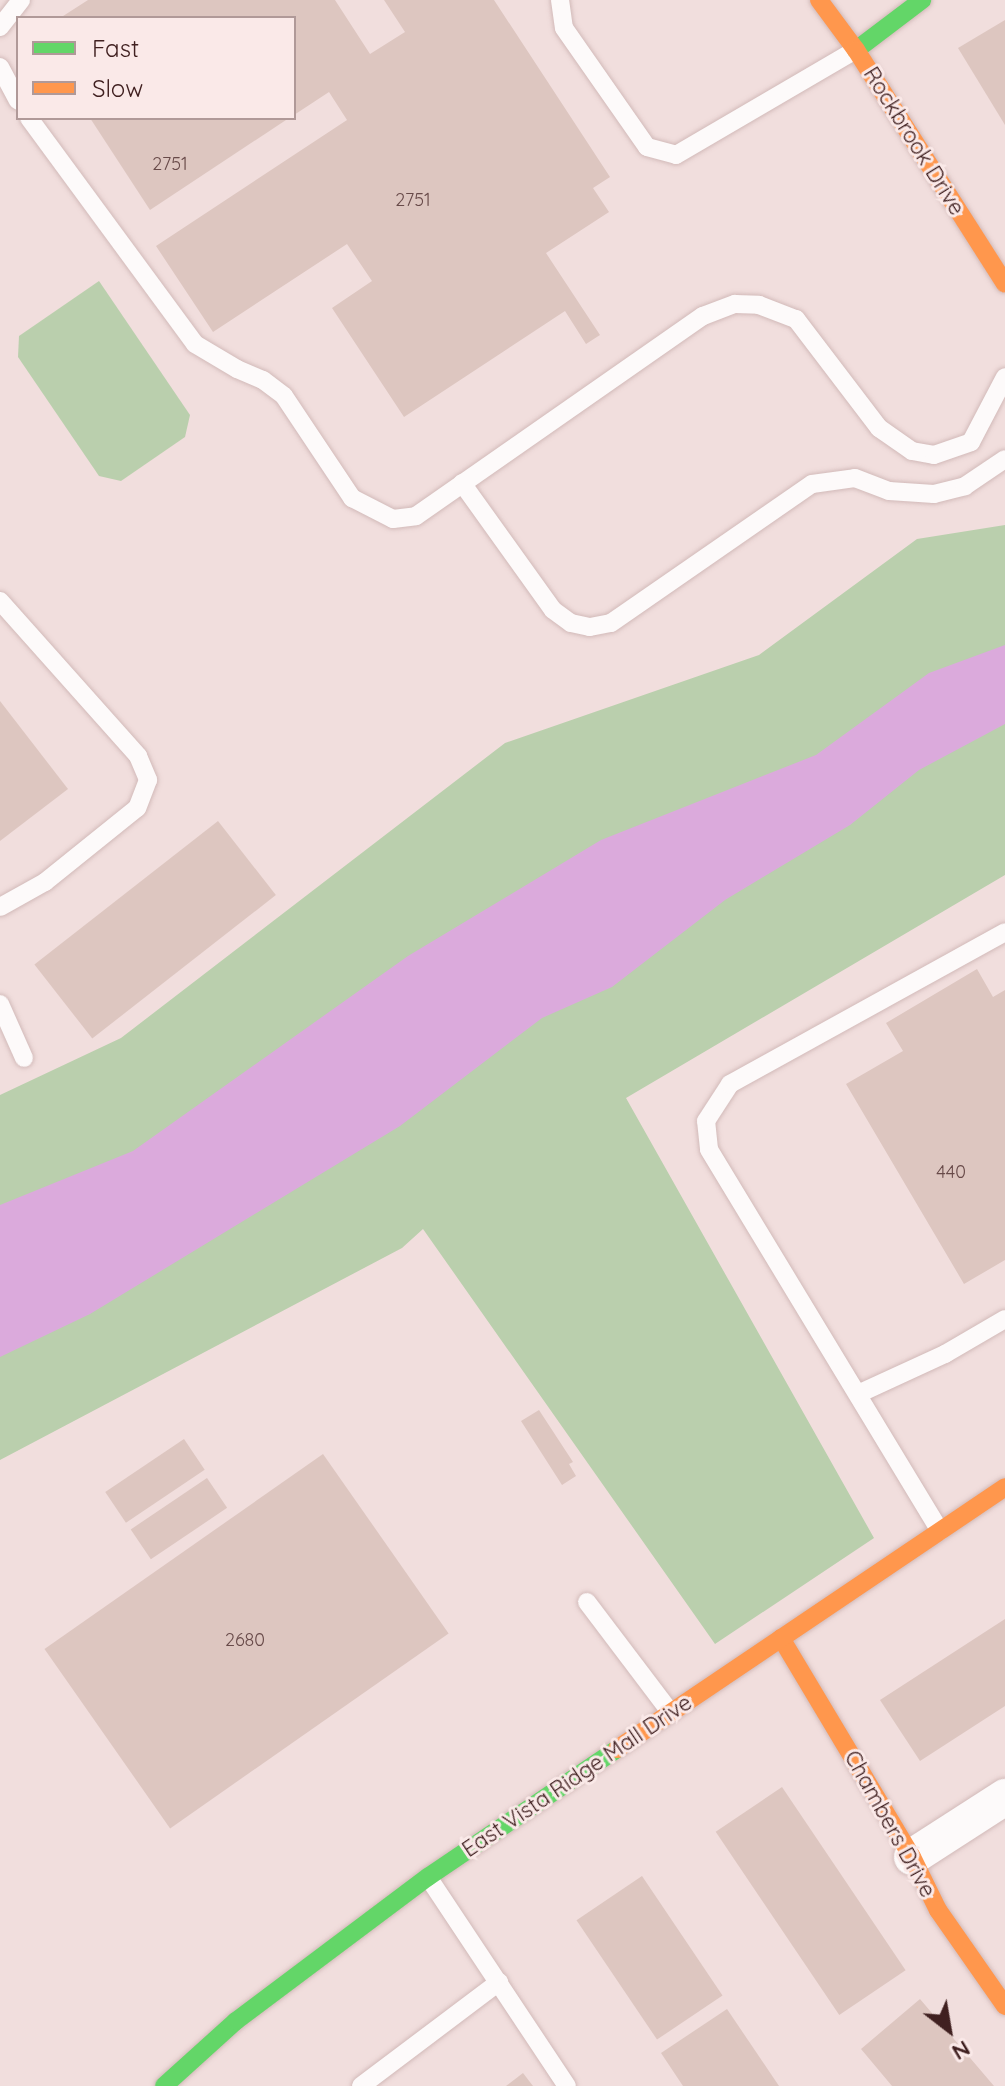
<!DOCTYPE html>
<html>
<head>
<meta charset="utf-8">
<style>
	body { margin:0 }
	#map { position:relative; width:1005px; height:2086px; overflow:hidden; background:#f1dedd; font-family:Quicksand,sans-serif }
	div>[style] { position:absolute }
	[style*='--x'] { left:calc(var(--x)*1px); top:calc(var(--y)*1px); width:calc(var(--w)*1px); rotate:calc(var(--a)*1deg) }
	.green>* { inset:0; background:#bacfad }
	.water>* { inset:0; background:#dbaadc }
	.building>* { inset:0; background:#ddc6c0; transform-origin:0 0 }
	.roads { filter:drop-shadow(0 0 2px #d2bab9) drop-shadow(0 0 2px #d2bab9) }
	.lane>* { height:18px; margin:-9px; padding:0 9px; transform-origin:9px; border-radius:9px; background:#fdfafa }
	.street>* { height:36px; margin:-18px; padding:0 18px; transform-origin:18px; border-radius:18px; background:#fdfafa }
	.fast>* { height:18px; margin:-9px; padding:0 9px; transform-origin:9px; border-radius:9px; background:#63d668 }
	.slow>* { height:18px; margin:-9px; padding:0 9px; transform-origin:9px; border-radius:9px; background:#ff974d }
	span { translate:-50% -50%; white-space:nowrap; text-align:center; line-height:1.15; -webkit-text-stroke:6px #fae9e8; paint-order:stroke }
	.number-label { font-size:18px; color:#684a49 }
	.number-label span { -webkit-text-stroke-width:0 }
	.street-label { font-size:22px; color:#402020 }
	.legend { position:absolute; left:16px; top:16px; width:280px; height:104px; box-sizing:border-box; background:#fae9e8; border:2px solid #b09998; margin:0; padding:10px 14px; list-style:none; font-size:24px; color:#402020 }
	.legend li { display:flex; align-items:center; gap:16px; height:40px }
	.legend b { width:40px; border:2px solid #b09998 }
	.north { position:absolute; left:909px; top:1990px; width:80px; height:80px; -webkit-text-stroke:6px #fae9e8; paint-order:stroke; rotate:149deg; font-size:22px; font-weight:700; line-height:32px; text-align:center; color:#402020 }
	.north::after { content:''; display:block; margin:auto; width:28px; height:36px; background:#402020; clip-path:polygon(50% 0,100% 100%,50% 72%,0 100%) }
</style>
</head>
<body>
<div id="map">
	<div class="green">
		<i style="clip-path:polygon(99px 281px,190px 415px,185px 437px,121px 481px,99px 476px,18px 357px,19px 336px)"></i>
		<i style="clip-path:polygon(1005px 525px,1005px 875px,626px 1098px,874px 1538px,715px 1644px,423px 1229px,402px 1248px,0 1460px,0 1095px,121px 1038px,505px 743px,759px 655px,917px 539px)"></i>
	</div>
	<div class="water">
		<i style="clip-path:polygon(1005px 645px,1005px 724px,919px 770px,850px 825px,725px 900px,612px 987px,542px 1018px,400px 1126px,90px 1314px,0 1357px,0 1205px,133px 1151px,408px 956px,601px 840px,816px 755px,929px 673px)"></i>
	</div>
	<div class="building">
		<i style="clip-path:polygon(88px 0,335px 0,370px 54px,405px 32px,384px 0,494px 0,610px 177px,593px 188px,609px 212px,546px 253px,600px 335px,586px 344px,565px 311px,404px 417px,332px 308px,372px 281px,347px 244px,213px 332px,156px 246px,347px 120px,329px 92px,294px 115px,294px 18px,60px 18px)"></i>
		<i style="clip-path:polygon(1005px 20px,1005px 125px,958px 48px)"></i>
		<i style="clip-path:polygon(90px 118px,289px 118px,150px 210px)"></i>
		<i style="clip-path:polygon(0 701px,68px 789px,0 841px)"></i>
		<i style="left:218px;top:821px;width:94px;height:233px;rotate:52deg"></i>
		<i style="clip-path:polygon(977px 969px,993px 997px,1005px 990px,1005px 1260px,964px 1284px,846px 1084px,903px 1051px,886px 1023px)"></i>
		<i style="clip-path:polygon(539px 1410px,573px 1462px,569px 1464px,576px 1476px,562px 1485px,521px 1421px)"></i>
		<i style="left:184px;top:1439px;width:37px;height:95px;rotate:56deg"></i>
		<i style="left:323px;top:1454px;width:219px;height:340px;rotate:55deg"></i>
		<i style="left:207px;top:1478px;width:36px;height:92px;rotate:56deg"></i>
		<i style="clip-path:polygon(1005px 1619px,1005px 1706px,920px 1761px,880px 1700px)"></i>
		<i style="left:782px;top:1787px;width:221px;height:80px;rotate:56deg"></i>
		<i style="left:642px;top:1876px;width:144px;height:79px;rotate:56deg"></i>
		<i style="clip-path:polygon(920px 1999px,965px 2052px,994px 2086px,892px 2086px,861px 2049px)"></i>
		<i style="clip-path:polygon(727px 2009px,779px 2086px,683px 2086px,661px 2053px)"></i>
		<i style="clip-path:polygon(523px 2073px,533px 2086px,506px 2086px)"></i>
	</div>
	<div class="roads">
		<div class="lane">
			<i style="--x:560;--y:0;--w:28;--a:82"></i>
			<i style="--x:564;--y:28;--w:145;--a:55.1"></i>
			<i style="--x:647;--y:147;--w:30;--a:15"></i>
			<i style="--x:676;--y:155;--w:208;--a:-30.3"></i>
			<i style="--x:0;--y:27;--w:34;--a:-52"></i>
			<i style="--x:0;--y:67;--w:38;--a:62"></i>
			<i style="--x:29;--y:118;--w:280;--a:53.7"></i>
			<i style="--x:195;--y:344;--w:49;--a:30.8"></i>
			<i style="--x:237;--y:369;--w:28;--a:23"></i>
			<i style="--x:263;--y:380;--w:26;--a:37"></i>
			<i style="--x:284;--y:396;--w:123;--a:56.3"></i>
			<i style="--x:352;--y:498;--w:46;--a:27.1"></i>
			<i style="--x:393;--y:519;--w:23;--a:-7"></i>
			<i style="--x:416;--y:516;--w:350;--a:-34.9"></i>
			<i style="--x:703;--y:316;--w:34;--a:-21"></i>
			<i style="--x:735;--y:304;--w:24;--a:2"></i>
			<i style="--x:759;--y:305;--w:40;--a:21"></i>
			<i style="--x:796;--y:319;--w:137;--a:52.7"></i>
			<i style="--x:879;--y:428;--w:40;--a:34.9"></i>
			<i style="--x:912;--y:451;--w:22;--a:10"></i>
			<i style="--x:934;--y:455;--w:39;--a:-19"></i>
			<i style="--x:971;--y:442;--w:73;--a:-62.4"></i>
			<i style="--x:462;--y:483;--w:156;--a:54.4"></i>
			<i style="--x:553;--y:610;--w:22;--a:36"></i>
			<i style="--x:571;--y:623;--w:19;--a:12"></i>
			<i style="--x:590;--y:627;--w:21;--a:-11"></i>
			<i style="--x:611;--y:623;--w:244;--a:-34.7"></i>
			<i style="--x:812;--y:484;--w:43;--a:-7.9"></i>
			<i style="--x:855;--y:478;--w:36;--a:21"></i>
			<i style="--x:889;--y:491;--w:45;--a:3.8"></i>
			<i style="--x:934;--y:494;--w:32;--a:-14"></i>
			<i style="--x:965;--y:486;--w:48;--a:-34"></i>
			<i style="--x:0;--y:601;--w:208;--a:48.3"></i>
			<i style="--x:138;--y:756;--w:26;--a:67"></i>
			<i style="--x:148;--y:780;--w:30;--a:111"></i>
			<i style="--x:137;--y:808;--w:118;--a:141.2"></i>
			<i style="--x:45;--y:882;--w:51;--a:150.9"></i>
			<i style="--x:0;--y:1004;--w:59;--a:66"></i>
			<i style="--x:858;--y:1394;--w:96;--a:-24.7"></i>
			<i style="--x:945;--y:1354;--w:69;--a:-30.3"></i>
			<i style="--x:940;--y:1531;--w:446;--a:-121.2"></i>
			<i style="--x:709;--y:1149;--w:28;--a:-96"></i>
			<i style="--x:706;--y:1121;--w:44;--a:-57"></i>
			<i style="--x:730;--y:1084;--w:314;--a:-28.9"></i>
			<i style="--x:587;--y:1602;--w:139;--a:52.9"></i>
			<i style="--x:428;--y:1877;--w:251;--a:56.4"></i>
			<i style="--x:361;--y:2086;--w:173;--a:-37"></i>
		</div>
		<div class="street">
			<i style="--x:912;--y:1857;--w:111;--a:-32.8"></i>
		</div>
		<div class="fast">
			<i style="--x:856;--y:50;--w:83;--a:-37.1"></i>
			<i style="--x:164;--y:2086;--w:97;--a:-42.1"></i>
			<i style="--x:236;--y:2021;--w:240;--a:-36.9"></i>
			<i style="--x:428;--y:1877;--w:228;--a:-34.1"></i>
		</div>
		<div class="slow">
			<i style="--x:819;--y:0;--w:62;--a:53.5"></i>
			<i style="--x:856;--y:50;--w:277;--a:57.5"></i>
			<i style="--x:781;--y:1638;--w:255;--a:59.1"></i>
			<i style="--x:912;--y:1857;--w:59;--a:63.9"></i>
			<i style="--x:938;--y:1910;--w:117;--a:55.1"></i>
			<i style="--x:617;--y:1749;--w:468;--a:-34"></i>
		</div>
	</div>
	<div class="number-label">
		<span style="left:170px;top:164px">2751</span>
		<span style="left:413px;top:200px">2751</span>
		<span style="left:951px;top:1172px">440</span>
		<span style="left:245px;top:1640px">2680</span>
	</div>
	<div class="street-label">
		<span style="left:914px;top:141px;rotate:58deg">Rockbrook Drive</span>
		<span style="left:577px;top:1776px;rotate:-34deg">East Vista Ridge Mall Drive</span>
		<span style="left:890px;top:1824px;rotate:61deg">Chambers Drive</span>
	</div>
	<ul class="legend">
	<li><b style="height:10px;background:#63d668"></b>Fast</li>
	<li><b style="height:10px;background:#ff974d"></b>Slow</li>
	</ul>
	<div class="north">N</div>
</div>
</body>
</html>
